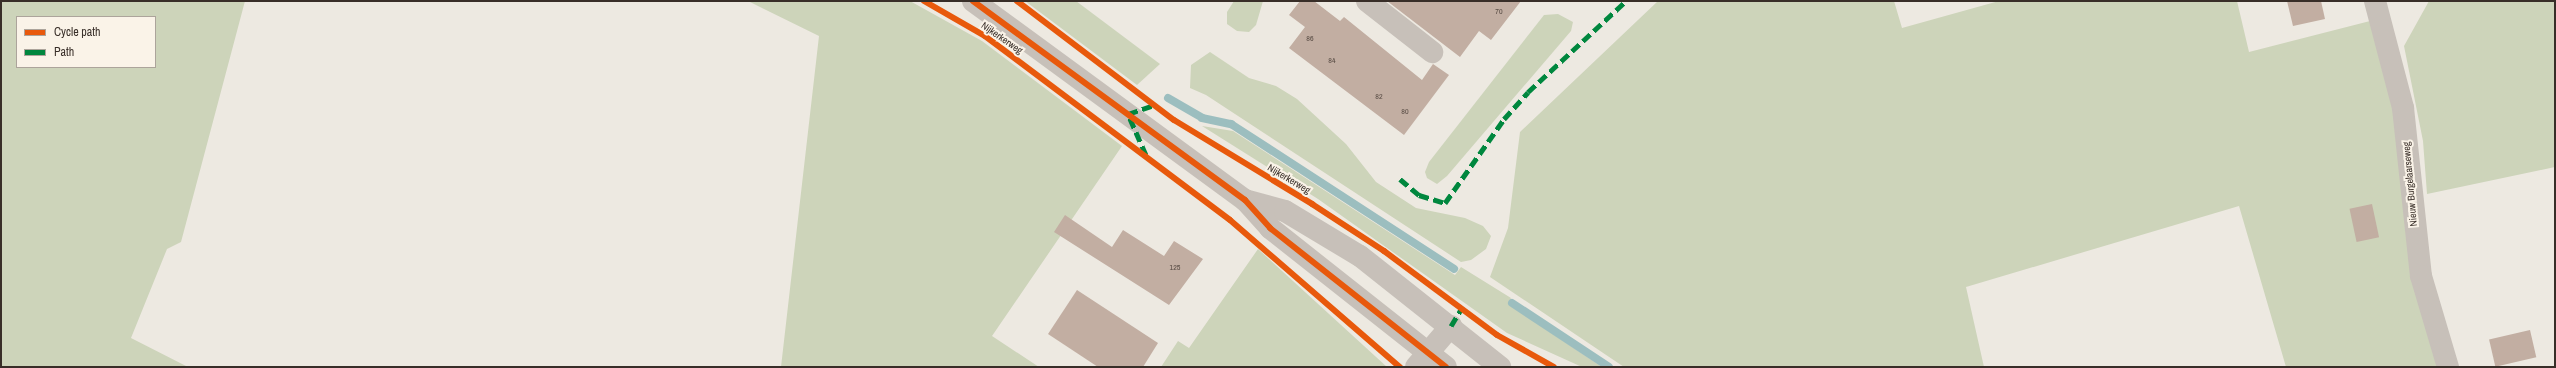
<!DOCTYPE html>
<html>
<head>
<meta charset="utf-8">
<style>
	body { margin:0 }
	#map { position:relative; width:2556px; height:368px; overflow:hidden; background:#ede9e1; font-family:"Archivo Narrow",sans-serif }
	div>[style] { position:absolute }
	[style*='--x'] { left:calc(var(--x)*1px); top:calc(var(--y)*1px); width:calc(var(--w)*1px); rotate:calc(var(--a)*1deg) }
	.green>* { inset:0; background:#cdd4ba }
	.stream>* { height:8px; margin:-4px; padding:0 4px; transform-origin:4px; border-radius:4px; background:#9cbebf }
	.building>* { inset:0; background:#c2aea2; transform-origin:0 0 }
	.minor>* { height:22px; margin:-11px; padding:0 11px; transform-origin:11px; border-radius:11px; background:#c7c0b9 }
	.quiet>* { height:5px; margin-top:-2.5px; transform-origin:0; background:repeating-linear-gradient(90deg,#00873e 0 10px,transparent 0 15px) }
	.cycleway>* { height:6px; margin:-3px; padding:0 3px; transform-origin:3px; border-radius:3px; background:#e8590c }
	span { translate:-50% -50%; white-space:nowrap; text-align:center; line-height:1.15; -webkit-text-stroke:4px #faf3e8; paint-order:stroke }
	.number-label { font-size:8px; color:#5a4e46 }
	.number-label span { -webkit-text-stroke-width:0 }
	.street-label { font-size:10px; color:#382e28 }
	.frame { position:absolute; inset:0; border:2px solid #382e28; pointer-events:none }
	.legend { position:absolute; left:16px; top:16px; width:140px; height:52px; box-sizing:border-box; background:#faf3e8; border:1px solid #aca49b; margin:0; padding:5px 7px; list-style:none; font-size:12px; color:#382e28 }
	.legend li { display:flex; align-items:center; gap:8px; height:20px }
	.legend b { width:20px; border:1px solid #aca49b }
</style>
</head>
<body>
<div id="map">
	<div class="green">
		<i style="clip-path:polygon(evenodd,1px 1px,245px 1px,181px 242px,167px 249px,131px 338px,188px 367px,1px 367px,1px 1px,17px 17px,155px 17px,155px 67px,17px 67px,17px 17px)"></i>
		<i style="clip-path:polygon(748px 1px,910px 1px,982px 41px,1122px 146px,992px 336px,1039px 367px,781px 367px,819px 36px)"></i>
		<i style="clip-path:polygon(1025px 1px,1076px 1px,1160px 64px,1137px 85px)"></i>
		<i style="clip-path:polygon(1234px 1px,1263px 1px,1256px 25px,1249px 32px,1237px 31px,1227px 24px,1227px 12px)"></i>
		<i style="clip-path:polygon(1658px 1px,1894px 1px,1902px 28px,1999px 1px,2237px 1px,2249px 52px,2374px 20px,2388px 72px,2442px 367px,2286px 367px,2239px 206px,1966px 287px,1984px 367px,1624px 367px,1490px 277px,1508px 228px,1520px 132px)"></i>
		<i style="clip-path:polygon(2429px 1px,2555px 1px,2555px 167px,2427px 194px,2423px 141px,2404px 46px)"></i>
		<i style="clip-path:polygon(1558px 14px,1573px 22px,1571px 31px,1447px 176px,1437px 184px,1427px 178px,1425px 172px,1429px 162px,1544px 15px)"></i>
		<i style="clip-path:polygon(1210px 52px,1249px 78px,1276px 86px,1297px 99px,1346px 144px,1376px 182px,1416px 208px,1465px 218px,1483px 226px,1491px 236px,1486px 249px,1471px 260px,1461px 262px,1206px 95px,1190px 88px,1191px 65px)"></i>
		<i style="clip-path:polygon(1202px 126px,1233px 131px,1455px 275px,1461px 267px,1511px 298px,1508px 304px,1602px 367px,1582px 367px,1507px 333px,1318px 199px)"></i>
		<i style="clip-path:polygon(1258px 249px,1387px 367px,1161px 367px,1178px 341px,1189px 348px)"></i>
	</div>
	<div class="stream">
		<i style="--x:1168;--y:98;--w:39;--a:30"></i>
		<i style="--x:1202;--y:118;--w:30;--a:12"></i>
		<i style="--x:1231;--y:124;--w:266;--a:33"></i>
		<i style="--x:1512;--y:303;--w:116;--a:33.4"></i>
	</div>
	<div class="building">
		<i style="clip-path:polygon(1300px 1px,1314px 1px,1340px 21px,1344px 17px,1422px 80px,1433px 64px,1449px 75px,1404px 135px,1289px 48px,1305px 27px,1289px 15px)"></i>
		<i style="clip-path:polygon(1387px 1px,1521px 1px,1491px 40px,1479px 31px,1460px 57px)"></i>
		<i style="clip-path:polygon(2287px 1px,2321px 1px,2325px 19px,2293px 26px)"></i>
		<i style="left:2372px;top:204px;width:34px;height:23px;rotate:78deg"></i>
		<i style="clip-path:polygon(1065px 215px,1112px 247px,1123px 230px,1164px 256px,1174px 241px,1203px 259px,1169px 305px,1054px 232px)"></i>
		<i style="clip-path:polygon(1077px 290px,1158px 343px,1143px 367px,1098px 367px,1048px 334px)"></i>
		<i style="left:2530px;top:330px;width:28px;height:42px;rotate:77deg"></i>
	</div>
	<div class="minor">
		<i style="--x:973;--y:1;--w:337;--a:36.2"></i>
		<i style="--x:1245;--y:200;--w:38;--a:48"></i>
		<i style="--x:1270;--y:228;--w:224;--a:38.3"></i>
		<i style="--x:1367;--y:1;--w:83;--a:38.1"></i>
		<i style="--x:2375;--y:1;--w:111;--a:75.3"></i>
		<i style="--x:2403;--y:108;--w:169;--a:83.9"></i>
		<i style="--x:2421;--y:276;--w:95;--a:73.5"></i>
		<i style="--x:1245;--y:200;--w:41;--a:15.4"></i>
		<i style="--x:1285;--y:211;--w:87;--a:31"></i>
		<i style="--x:1360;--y:256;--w:179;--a:38.4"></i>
		<i style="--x:1416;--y:367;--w:54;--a:-49.5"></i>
	</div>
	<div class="quiet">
		<i style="--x:1146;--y:155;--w:45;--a:-113.7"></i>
		<i style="--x:1128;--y:114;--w:28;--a:-19"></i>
		<i style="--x:1400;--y:179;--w:25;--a:40"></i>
		<i style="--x:1419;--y:195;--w:27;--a:17"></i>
		<i style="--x:1445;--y:203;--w:103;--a:-54.9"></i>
		<i style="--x:1504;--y:119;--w:36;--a:-48"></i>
		<i style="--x:1528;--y:92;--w:134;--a:-42.9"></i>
		<i style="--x:1451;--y:326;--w:21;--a:-59"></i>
	</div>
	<div class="cycleway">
		<i style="--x:924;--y:1;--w:70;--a:29.8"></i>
		<i style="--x:985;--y:36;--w:306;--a:36.9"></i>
		<i style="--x:1230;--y:220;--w:225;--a:40.9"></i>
		<i style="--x:973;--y:1;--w:337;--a:36.2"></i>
		<i style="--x:1245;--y:200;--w:38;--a:48"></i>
		<i style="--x:1270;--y:228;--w:224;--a:38.3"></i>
		<i style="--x:1017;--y:1;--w:197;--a:37.2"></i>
		<i style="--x:1174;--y:120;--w:162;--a:31.3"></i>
		<i style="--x:1312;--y:204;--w:86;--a:33.1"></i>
		<i style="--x:1384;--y:251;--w:141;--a:36.6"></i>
		<i style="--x:1497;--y:335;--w:65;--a:29.3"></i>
	</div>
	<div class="number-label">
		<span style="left:1499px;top:12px">70</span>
		<span style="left:1310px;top:39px">86</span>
		<span style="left:1332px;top:61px">84</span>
		<span style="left:1379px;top:97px">82</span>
		<span style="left:1405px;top:112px">80</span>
		<span style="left:1175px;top:268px">125</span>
	</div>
	<div class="street-label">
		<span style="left:1002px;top:38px;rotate:35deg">Nijkerkerweg</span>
		<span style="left:1289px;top:179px;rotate:31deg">Nijkerkerweg</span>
		<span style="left:2410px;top:184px;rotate:-95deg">Nieuw Burgelaarseweg</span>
	</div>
	<div class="frame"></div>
	<ul class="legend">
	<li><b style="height:5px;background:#e8590c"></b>Cycle path</li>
	<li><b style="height:5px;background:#00873e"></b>Path</li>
	</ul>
</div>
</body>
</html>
